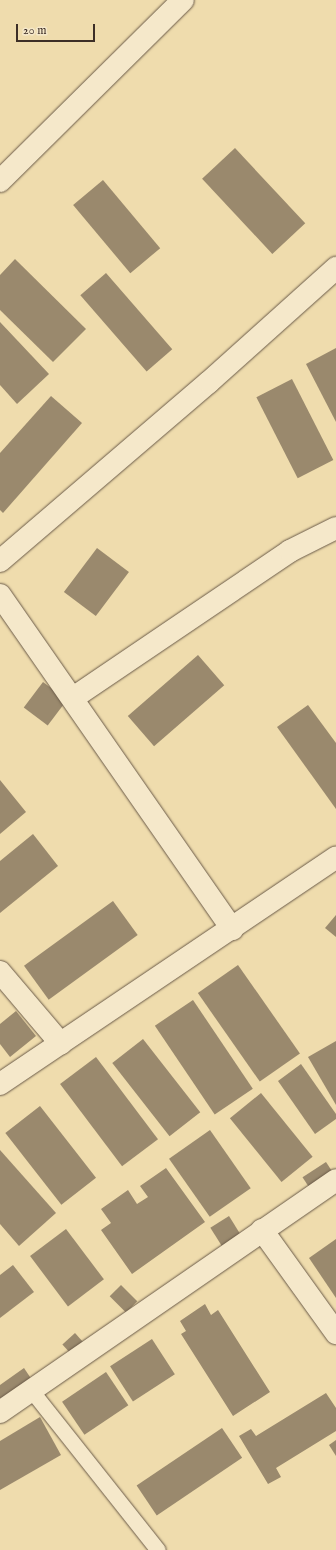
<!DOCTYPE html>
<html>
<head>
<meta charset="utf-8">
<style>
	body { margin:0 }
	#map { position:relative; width:336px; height:1550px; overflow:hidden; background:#efdcad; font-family:"IM FELL English",serif }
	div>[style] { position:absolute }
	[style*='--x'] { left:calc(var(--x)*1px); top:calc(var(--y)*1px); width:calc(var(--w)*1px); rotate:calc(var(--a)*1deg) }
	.building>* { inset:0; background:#9a896d; transform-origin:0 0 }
	.roads { filter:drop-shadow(0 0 1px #6a5a48) drop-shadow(0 0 1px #6a5a48) }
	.lane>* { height:15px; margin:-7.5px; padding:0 7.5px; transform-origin:7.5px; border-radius:7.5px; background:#f5e8ca }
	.street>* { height:22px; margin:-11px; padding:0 11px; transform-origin:11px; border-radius:11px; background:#f5e8ca }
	span { translate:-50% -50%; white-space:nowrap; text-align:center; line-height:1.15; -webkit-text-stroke:3px #f5e8ca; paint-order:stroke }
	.scale { position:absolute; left:16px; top:24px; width:79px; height:18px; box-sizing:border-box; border:2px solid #3d2f27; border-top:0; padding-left:5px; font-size:12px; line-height:14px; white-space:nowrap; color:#3d2f27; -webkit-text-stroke:3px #f5e8ca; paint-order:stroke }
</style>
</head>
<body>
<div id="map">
	<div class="building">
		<i style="left:235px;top:148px;width:103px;height:45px;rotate:47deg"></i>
		<i style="left:103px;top:180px;width:89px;height:39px;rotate:50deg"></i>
		<i style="clip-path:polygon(15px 259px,86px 329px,53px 362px,0 310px,0 275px)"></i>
		<i style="left:106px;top:273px;width:101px;height:34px;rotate:49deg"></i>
		<i style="clip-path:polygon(0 322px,49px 374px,17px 404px,0 385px)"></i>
		<i style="clip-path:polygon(336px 348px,336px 422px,306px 364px)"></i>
		<i style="left:292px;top:379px;width:91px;height:40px;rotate:63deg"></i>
		<i style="clip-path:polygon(51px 396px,82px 423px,3px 513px,0 510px,0 453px)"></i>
		<i style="left:97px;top:548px;width:40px;height:55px;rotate:37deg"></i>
		<i style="left:198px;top:655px;width:40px;height:93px;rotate:49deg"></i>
		<i style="left:43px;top:682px;width:30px;height:32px;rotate:37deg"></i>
		<i style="clip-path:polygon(308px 705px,336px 743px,336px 809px,277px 727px)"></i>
		<i style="clip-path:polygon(0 780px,26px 812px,0 834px)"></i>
		<i style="clip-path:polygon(33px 834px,58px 866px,0 913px,0 861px)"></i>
		<i style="left:113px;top:901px;width:42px;height:110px;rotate:54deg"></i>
		<i style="clip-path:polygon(336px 915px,336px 937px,325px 928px)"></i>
		<i style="left:238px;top:965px;width:108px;height:49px;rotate:55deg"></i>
		<i style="left:193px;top:1000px;width:107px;height:46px;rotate:56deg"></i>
		<i style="clip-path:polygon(16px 1011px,36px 1036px,10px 1057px,0 1044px,0 1024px)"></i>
		<i style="left:143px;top:1039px;width:93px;height:39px;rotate:52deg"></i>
		<i style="clip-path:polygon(336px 1041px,336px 1105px,308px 1057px)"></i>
		<i style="left:96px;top:1057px;width:103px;height:45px;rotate:53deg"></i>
		<i style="clip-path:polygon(301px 1064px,336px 1114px,336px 1119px,315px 1134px,278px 1081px)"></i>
		<i style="left:261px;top:1093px;width:82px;height:40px;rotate:51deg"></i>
		<i style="left:40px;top:1106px;width:91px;height:44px;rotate:52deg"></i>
		<i style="left:210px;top:1130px;width:71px;height:50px;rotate:55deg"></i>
		<i style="clip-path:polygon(0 1150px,56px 1213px,19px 1246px,0 1224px)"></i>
		<i style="left:326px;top:1162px;width:17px;height:28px;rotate:57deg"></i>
		<i style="clip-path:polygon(166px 1168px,205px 1222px,132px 1274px,101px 1230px,111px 1223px,101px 1209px,128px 1190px,137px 1204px,148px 1197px,140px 1186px)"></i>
		<i style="left:229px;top:1216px;width:22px;height:22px;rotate:58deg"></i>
		<i style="left:66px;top:1229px;width:63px;height:45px;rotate:53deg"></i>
		<i style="clip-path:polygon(336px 1239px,336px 1298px,309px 1258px)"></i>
		<i style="clip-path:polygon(13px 1265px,34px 1292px,0 1318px,0 1275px)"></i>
		<i style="left:121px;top:1285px;width:23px;height:16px;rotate:45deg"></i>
		<i style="clip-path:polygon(205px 1304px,211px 1315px,218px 1310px,270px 1392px,233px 1416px,181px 1334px,186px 1331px,180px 1321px)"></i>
		<i style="left:75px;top:1333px;width:13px;height:17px;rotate:48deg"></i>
		<i style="left:152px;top:1339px;width:42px;height:50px;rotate:57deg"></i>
		<i style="clip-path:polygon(24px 1368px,34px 1383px,0 1406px,0 1385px)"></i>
		<i style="left:106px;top:1372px;width:40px;height:53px;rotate:56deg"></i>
		<i style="clip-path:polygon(326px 1393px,336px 1408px,336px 1431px,276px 1468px,281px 1477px,268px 1484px,239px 1436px,251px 1429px,256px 1436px)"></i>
		<i style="clip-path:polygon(40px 1417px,61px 1455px,0 1490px,0 1441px)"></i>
		<i style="left:222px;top:1428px;width:36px;height:103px;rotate:56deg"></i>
		<i style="clip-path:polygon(336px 1440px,336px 1456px,329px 1445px)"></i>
	</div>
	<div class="roads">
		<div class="lane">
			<i style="--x:31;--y:1390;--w:204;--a:51.6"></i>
		</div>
		<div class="street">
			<i style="--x:0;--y:181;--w:257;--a:-44.7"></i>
			<i style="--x:0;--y:561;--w:275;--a:-40.6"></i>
			<i style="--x:209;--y:382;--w:171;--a:-41.9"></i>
			<i style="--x:0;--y:595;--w:407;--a:55.2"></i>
			<i style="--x:73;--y:698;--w:262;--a:-34.1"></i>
			<i style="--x:290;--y:551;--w:51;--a:-26.6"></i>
			<i style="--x:0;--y:972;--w:94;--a:49.7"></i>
			<i style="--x:0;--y:1084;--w:405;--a:-34"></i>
			<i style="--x:262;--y:1230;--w:127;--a:54.3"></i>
			<i style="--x:0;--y:1412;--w:408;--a:-34.6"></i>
		</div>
	</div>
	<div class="scale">20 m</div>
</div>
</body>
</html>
